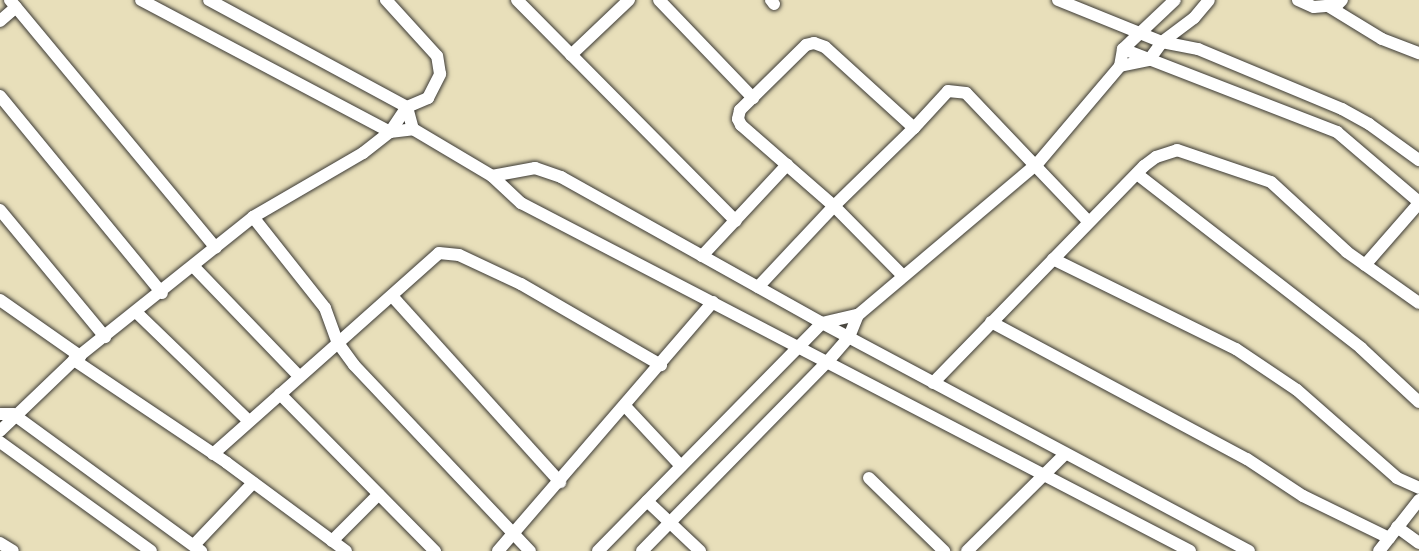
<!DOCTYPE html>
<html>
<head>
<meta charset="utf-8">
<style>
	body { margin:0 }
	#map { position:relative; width:1419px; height:551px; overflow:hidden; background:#e8dfba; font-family:Itim,sans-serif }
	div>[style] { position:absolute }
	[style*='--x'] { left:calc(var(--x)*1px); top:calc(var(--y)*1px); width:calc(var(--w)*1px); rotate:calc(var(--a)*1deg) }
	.roads { filter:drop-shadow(0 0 2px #3b3934) drop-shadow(0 0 2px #3b3934) }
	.minor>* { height:12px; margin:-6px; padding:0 6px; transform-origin:6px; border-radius:6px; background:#fff }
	span { translate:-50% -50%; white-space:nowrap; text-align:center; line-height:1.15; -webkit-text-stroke:5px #fbf7ec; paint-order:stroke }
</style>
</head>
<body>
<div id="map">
	<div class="roads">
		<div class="minor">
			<i style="--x:10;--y:0;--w:322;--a:50.3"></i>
			<i style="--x:141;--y:0;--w:282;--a:27.9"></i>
			<i style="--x:390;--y:132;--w:23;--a:-7"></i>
			<i style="--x:413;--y:129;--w:92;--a:30.7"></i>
			<i style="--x:492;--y:176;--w:40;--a:43"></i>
			<i style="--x:521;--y:203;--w:754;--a:27.48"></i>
			<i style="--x:209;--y:0;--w:225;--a:28.4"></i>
			<i style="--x:407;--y:107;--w:23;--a:75"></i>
			<i style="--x:517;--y:0;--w:311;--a:45.3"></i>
			<i style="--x:659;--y:0;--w:136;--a:46.2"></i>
			<i style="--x:771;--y:0;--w:5;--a:53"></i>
			<i style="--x:1058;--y:0;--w:112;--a:22"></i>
			<i style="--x:1162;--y:42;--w:37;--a:11"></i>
			<i style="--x:1198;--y:49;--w:156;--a:22.6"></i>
			<i style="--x:1342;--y:109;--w:31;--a:29"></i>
			<i style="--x:1369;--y:124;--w:62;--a:35.8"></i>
			<i style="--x:1298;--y:0;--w:17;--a:24"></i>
			<i style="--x:1314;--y:7;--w:23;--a:-5"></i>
			<i style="--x:1337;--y:5;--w:7;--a:-45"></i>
			<i style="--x:1328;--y:6;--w:63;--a:31.4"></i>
			<i style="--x:1382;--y:39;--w:40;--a:21"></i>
			<i style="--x:0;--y:21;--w:21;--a:-41"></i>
			<i style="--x:1123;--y:49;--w:230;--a:21.2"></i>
			<i style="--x:1337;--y:132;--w:108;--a:40.5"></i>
			<i style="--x:571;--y:55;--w:80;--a:-43.5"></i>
			<i style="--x:1120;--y:66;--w:30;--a:-12"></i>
			<i style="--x:1149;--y:60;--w:22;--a:-54"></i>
			<i style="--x:1162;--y:42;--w:40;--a:-37"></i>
			<i style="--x:1194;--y:18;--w:23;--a:-50"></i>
			<i style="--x:0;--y:96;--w:255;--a:50.6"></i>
			<i style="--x:914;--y:128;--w:50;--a:-47.4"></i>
			<i style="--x:948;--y:91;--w:18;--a:6"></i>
			<i style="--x:966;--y:93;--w:178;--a:46.4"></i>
			<i style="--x:1137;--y:174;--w:284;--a:37.8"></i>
			<i style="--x:1361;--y:348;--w:79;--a:43"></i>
			<i style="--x:492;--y:176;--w:44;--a:-10.5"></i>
			<i style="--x:535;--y:168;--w:28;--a:19"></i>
			<i style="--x:561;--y:177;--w:299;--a:29.2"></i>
			<i style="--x:822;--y:323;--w:484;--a:28.1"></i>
			<i style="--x:0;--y:210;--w:165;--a:50.4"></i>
			<i style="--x:253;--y:217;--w:116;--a:51.6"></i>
			<i style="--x:325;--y:308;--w:37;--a:70"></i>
			<i style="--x:338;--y:343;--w:135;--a:-41.7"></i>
			<i style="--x:439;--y:253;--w:20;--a:6"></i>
			<i style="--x:459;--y:255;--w:68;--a:25.1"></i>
			<i style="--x:521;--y:284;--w:162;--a:30.1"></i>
			<i style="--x:702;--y:256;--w:125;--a:-47"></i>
			<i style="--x:1053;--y:259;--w:204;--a:26.2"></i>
			<i style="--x:1236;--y:349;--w:73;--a:33.9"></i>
			<i style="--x:1297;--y:390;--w:133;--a:41.3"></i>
			<i style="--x:1397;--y:478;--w:24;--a:24"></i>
			<i style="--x:1365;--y:265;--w:82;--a:-48.9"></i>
			<i style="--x:194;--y:267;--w:151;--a:46.1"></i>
			<i style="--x:758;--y:287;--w:111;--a:-46.8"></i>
			<i style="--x:834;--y:206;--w:112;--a:-44.3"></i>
			<i style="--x:914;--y:128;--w:120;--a:-137.7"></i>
			<i style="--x:825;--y:47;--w:12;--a:-160"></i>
			<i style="--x:814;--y:43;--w:8;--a:166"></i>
			<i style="--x:806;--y:45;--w:93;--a:135.4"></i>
			<i style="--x:740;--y:110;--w:9;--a:103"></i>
			<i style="--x:738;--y:119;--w:7;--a:63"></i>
			<i style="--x:741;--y:125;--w:123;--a:41.1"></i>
			<i style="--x:834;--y:206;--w:97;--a:45.4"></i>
			<i style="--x:392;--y:296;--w:251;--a:47.9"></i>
			<i style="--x:0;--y:300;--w:98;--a:35"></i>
			<i style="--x:136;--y:312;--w:157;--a:44"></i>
			<i style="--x:991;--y:322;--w:290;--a:28.2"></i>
			<i style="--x:1247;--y:459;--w:67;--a:33.5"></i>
			<i style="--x:1303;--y:496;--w:96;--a:26"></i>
			<i style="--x:74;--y:360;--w:184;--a:33.9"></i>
			<i style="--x:227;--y:463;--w:148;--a:36.5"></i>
			<i style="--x:933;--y:383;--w:303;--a:-45.8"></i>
			<i style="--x:1144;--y:166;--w:15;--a:-37"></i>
			<i style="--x:1156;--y:157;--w:22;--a:-18"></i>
			<i style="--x:1177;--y:150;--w:99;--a:18.8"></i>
			<i style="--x:1271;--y:182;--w:103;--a:42.6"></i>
			<i style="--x:1347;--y:252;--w:88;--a:35.3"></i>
			<i style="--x:280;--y:394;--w:221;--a:45.4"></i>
			<i style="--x:625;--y:406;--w:82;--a:47"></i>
			<i style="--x:0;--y:414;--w:13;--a:0"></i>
			<i style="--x:13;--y:414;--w:233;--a:36.1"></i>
			<i style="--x:0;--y:431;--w:103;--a:-43.8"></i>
			<i style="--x:74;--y:360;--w:229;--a:-38.6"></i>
			<i style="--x:253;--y:217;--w:127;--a:-30.2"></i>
			<i style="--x:363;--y:153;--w:34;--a:-38"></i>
			<i style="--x:390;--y:132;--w:30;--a:-56"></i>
			<i style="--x:407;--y:107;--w:23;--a:-23"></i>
			<i style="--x:428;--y:98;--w:27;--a:-63"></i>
			<i style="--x:440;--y:74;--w:18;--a:-99"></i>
			<i style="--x:437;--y:56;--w:76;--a:-132.3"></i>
			<i style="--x:0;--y:442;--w:186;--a:35.8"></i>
			<i style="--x:213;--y:454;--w:167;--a:-41.6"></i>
			<i style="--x:338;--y:343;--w:27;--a:54"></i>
			<i style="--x:354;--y:365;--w:256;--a:46.6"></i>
			<i style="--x:869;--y:478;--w:105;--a:44.2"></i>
			<i style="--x:647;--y:501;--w:73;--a:43.3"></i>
			<i style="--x:1397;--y:527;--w:27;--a:36"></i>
			<i style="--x:332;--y:541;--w:66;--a:-45"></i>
			<i style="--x:0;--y:543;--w:15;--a:32"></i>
			<i style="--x:194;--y:545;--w:86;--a:-46.4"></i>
			<i style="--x:498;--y:551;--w:329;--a:-49.2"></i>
			<i style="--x:598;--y:551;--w:320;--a:-45.5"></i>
			<i style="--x:822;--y:323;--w:37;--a:-13"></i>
			<i style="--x:642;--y:551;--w:267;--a:-45.6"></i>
			<i style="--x:829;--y:360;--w:30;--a:-49"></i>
			<i style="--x:849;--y:337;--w:24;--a:-68"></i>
			<i style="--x:858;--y:315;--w:234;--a:-40.2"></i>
			<i style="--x:1037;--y:164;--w:128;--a:-49.7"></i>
			<i style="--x:1120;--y:66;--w:17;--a:-80"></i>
			<i style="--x:1123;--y:49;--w:71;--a:-43.3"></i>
			<i style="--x:967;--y:551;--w:138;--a:-44.7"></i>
			<i style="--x:1379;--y:551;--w:65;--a:-51.9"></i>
		</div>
	</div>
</div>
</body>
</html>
